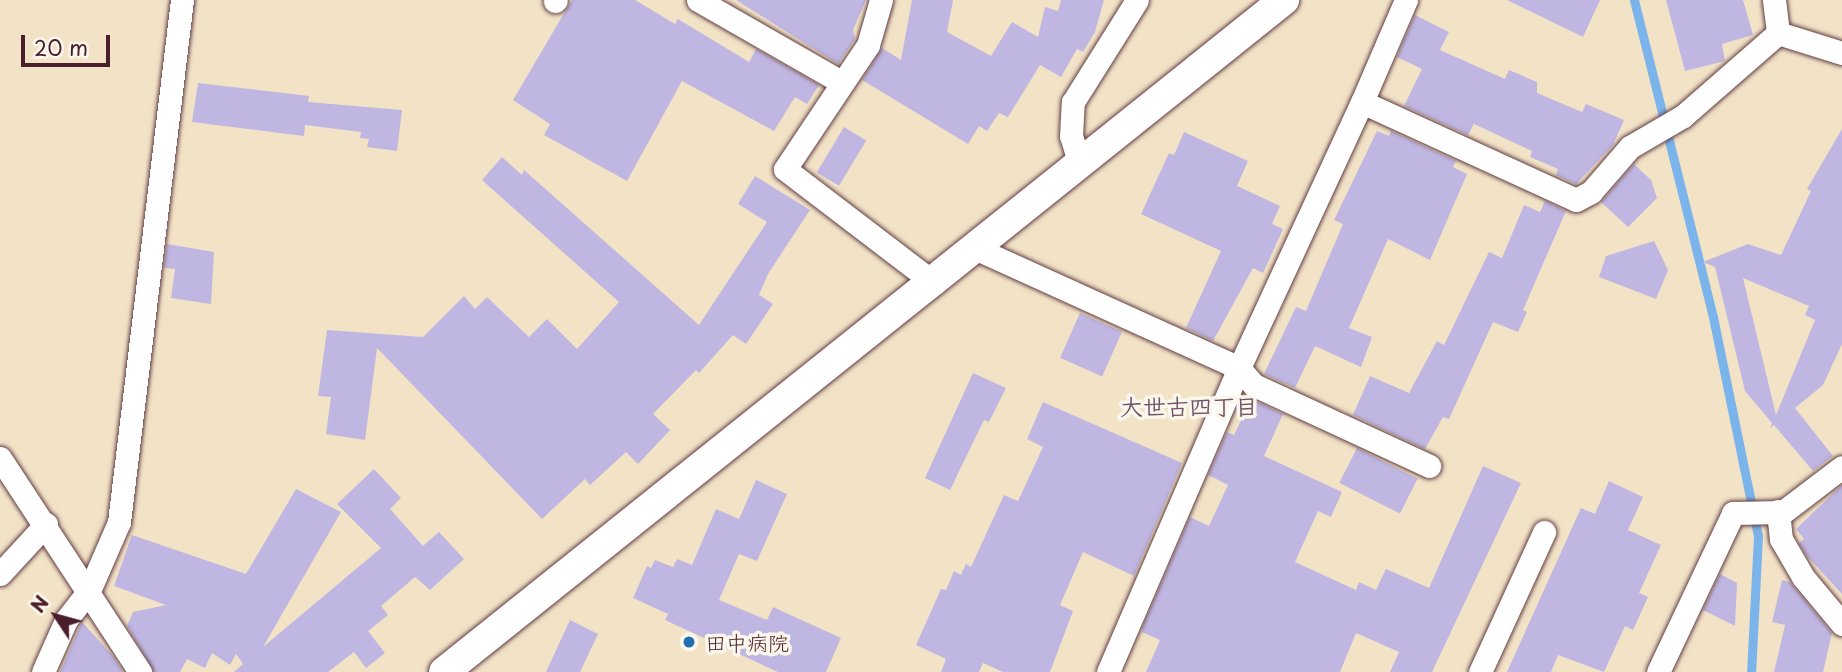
<!DOCTYPE html>
<html>
<head>
<meta charset="utf-8">
<style>
	body { margin:0 }
	#map { position:relative; width:1842px; height:672px; overflow:hidden; background:#f2e3c7; font-family:"Playpen Sans","Klee One",sans-serif }
	div>[style] { position:absolute }
	[style*='--x'] { left:calc(var(--x)*1px); top:calc(var(--y)*1px); width:calc(var(--w)*1px); rotate:calc(var(--a)*1deg) }
	.stream>* { height:9px; margin:-4.5px; padding:0 4.5px; transform-origin:4.5px; border-radius:4.5px; background:#7bb3eb }
	.building>* { inset:0; background:#bfb7e2; transform-origin:0 0 }
	.roads { filter:drop-shadow(0 0 2px #633c42) drop-shadow(0 0 2px #633c42) }
	.minor>* { height:23px; margin:-11.5px; padding:0 11.5px; transform-origin:11.5px; border-radius:11.5px; background:#fff }
	.tertiary>* { height:30px; margin:-15px; padding:0 15px; transform-origin:15px; border-radius:15px; background:#fff }
	.dots>* { width:19px; height:19px; translate:-50% -50%; box-sizing:border-box; border:4px solid #fbf7ec; border-radius:50% }
	span { translate:-50% -50%; white-space:nowrap; text-align:center; line-height:1.15; -webkit-text-stroke:7px #fbf7ec; paint-order:stroke }
	.poi-label { font-size:21px; color:#4a1f2b }
	.left { translate:0 -50%; text-align:left }
	.neighbourhood-label { font-size:23px; color:#73546b; font-weight:700 }
	.north { position:absolute; left:21px; top:581px; width:70px; height:70px; -webkit-text-stroke:5px #fbf7ec; paint-order:stroke; rotate:306deg; font-size:19px; font-weight:700; line-height:28px; text-align:center; color:#4a1f2b }
	.north::after { content:''; display:block; margin:auto; width:24px; height:32px; background:#4a1f2b; clip-path:polygon(50% 0,100% 100%,50% 72%,0 100%) }
	.scale { position:absolute; left:21px; top:35px; width:89px; height:32px; box-sizing:border-box; border:4px solid #4a1f2b; border-top:0; padding-left:9px; font-size:21px; line-height:24px; white-space:nowrap; color:#4a1f2b; -webkit-text-stroke:5px #fbf7ec; paint-order:stroke }
</style>
</head>
<body>
<div id="map">
	<div class="stream">
		<i style="--x:1634;--y:0;--w:327;--a:76"></i>
		<i style="--x:1713;--y:317;--w:224;--a:78.4"></i>
		<i style="--x:1758;--y:536;--w:136;--a:92.9"></i>
	</div>
	<div class="building">
		<i style="clip-path:polygon(572px 0,635px 0,675px 24px,678px 19px,749px 62px,756px 49px,819px 85px,807px 104px,795px 97px,774px 131px,682px 81px,627px 181px,544px 135px,550px 124px,513px 100px)"></i>
		<i style="clip-path:polygon(736px 0,866px 0,853px 30px,855px 39px,838px 64px)"></i>
		<i style="clip-path:polygon(912px 0,953px 0,947px 32px,991px 56px,1012px 22px,1038px 37px,1045px 7px,1058px 11px,1061px 0,1104px 0,1095px 32px,1083px 52px,1077px 49px,1061px 77px,1040px 65px,1008px 117px,999px 113px,987px 131px,979px 126px,968px 144px,862px 80px,882px 48px,901px 60px)"></i>
		<i style="clip-path:polygon(1507px 0,1600px 0,1583px 37px)"></i>
		<i style="clip-path:polygon(1666px 0,1743px 0,1753px 35px,1722px 44px,1725px 61px,1685px 71px)"></i>
		<i style="clip-path:polygon(1415px 15px,1449px 32px,1440px 50px,1505px 79px,1509px 70px,1537px 82px,1537px 93px,1582px 112px,1586px 104px,1624px 120px,1613px 145px,1576px 184px,1556px 175px,1558px 169px,1530px 157px,1532px 151px,1474px 124px,1468px 135px,1404px 106px,1422px 69px,1397px 57px)"></i>
		<i style="clip-path:polygon(198px 83px,309px 96px,308px 102px,402px 110px,397px 151px,367px 147px,369px 139px,360px 138px,361px 132px,305px 125px,304px 136px,192px 122px)"></i>
		<i style="left:844px;top:127px;width:26px;height:53px;rotate:31deg"></i>
		<i style="clip-path:polygon(evenodd,1842px 129px,1842px 344px,1823px 385px,1795px 408px,1833px 456px,1813px 471px,1774px 425px,1770px 428px,1772px 423px,1745px 391px,1715px 267px,1703px 262px,1748px 244px,1781px 255px,1811px 191px,1807px 189px,1842px 129px,1743px 278px,1809px 306px,1805px 315px,1815px 320px,1776px 415px,1743px 278px)"></i>
		<i style="clip-path:polygon(1377px 131px,1389px 136px,1391px 131px,1456px 161px,1453px 167px,1467px 174px,1430px 260px,1388px 239px,1349px 328px,1372px 337px,1361px 367px,1315px 346px,1295px 388px,1264px 374px,1296px 307px,1306px 311px,1343px 224px,1334px 220px)"></i>
		<i style="clip-path:polygon(1184px 132px,1248px 161px,1237px 186px,1280px 206px,1272px 224px,1283px 229px,1263px 273px,1253px 268px,1213px 341px,1186px 328px,1221px 251px,1141px 214px,1169px 153px,1174px 155px)"></i>
		<i style="clip-path:polygon(502px 157px,522px 175px,524px 170px,699px 325px,767px 222px,738px 204px,755px 176px,810px 210px,768px 274px,759px 295px,773px 304px,746px 344px,733px 335px,699px 373px,696px 370px,653px 414px,670px 430px,638px 464px,626px 452px,590px 485px,585px 479px,542px 519px,377px 348px,365px 440px,326px 434px,331px 397px,318px 396px,327px 330px,423px 337px,464px 296px,475px 309px,487px 297px,529px 337px,547px 319px,577px 349px,619px 302px,482px 180px)"></i>
		<i style="clip-path:polygon(1634px 164px,1651px 180px,1657px 198px,1628px 227px,1601px 202px)"></i>
		<i style="clip-path:polygon(1545px 201px,1566px 211px,1523px 310px,1527px 312px,1518px 332px,1493px 322px,1449px 419px,1443px 417px,1425px 449px,1353px 415px,1370px 376px,1409px 393px,1437px 341px,1444px 345px,1489px 252px,1502px 258px,1524px 205px,1540px 212px)"></i>
		<i style="clip-path:polygon(1654px 241px,1668px 270px,1656px 299px,1599px 277px,1606px 256px)"></i>
		<i style="clip-path:polygon(167px 244px,214px 252px,211px 304px,171px 298px,175px 269px,164px 268px)"></i>
		<i style="left:1080px;top:313px;width:46px;height:49px;rotate:24deg"></i>
		<i style="clip-path:polygon(973px 373px,1006px 388px,989px 422px,984px 420px,950px 490px,925px 478px)"></i>
		<i style="clip-path:polygon(1251px 399px,1283px 414px,1264px 456px,1342px 492px,1331px 517px,1318px 511px,1295px 562px,1356px 590px,1359px 582px,1376px 590px,1386px 569px,1429px 588px,1483px 466px,1521px 483px,1432px 672px,1390px 672px,1399px 652px,1356px 633px,1340px 672px,1146px 672px,1160px 640px,1142px 632px,1142px 628px,1190px 517px,1209px 526px,1228px 485px,1208px 475px,1227px 432px,1234px 435px)"></i>
		<i style="clip-path:polygon(1043px 402px,1182px 463px,1134px 576px,1083px 552px,1060px 605px,1073px 611px,1050px 672px,1003px 672px,983px 663px,979px 672px,941px 672px,946px 659px,916px 645px,941px 589px,946px 590px,954px 571px,961px 575px,966px 564px,971px 567px,1004px 495px,1018px 501px,1043px 447px,1027px 439px)"></i>
		<i style="left:1357px;top:448px;width:68px;height:39px;rotate:27deg"></i>
		<i style="clip-path:polygon(374px 469px,401px 498px,390px 509px,423px 546px,439px 532px,464px 559px,430px 590px,415px 577px,381px 606px,388px 615px,368px 631px,385px 653px,366px 668px,354px 652px,328px 672px,234px 672px,243px 664px,236px 654px,230px 665px,212px 653px,205px 668px,187px 659px,180px 672px,154px 672px,127px 626px,133px 612px,166px 605px,114px 586px,132px 535px,246px 574px,296px 489px,341px 512px,263px 647px,381px 548px,337px 504px)"></i>
		<i style="clip-path:polygon(756px 480px,787px 494px,757px 561px,739px 554px,719px 600px,767px 620px,773px 607px,841px 638px,826px 672px,778px 672px,665px 620px,668px 614px,633px 598px,647px 566px,651px 568px,655px 560px,673px 567px,677px 559px,692px 565px,716px 509px,739px 519px)"></i>
		<i style="clip-path:polygon(1609px 481px,1643px 497px,1628px 530px,1661px 545px,1639px 593px,1648px 597px,1633px 630px,1625px 626px,1604px 672px,1558px 655px,1551px 672px,1507px 672px,1581px 508px,1595px 514px)"></i>
		<i style="clip-path:polygon(1842px 485px,1842px 594px,1807px 556px,1799px 543px,1804px 539px,1796px 529px)"></i>
		<i style="clip-path:polygon(1720px 574px,1737px 583px,1735px 626px,1703px 610px)"></i>
		<i style="clip-path:polygon(1782px 580px,1790px 582px,1832px 633px,1823px 672px,1774px 672px,1785px 625px,1772px 622px)"></i>
		<i style="clip-path:polygon(570px 620px,598px 634px,580px 672px,546px 672px)"></i>
		<i style="clip-path:polygon(82px 622px,113px 656px,123px 672px,60px 672px)"></i>
	</div>
	<div class="roads">
		<div class="minor">
			<i style="--x:698;--y:0;--w:165;--a:29.8"></i>
			<i style="--x:881;--y:0;--w:47;--a:106.1"></i>
			<i style="--x:868;--y:45;--w:149;--a:123.8"></i>
			<i style="--x:785;--y:169;--w:188;--a:37.4"></i>
			<i style="--x:1774;--y:0;--w:33;--a:83"></i>
			<i style="--x:555;--y:1;--w:1;--a:-45"></i>
			<i style="--x:1778;--y:33;--w:67;--a:17.4"></i>
			<i style="--x:1362;--y:102;--w:111;--a:-66.7"></i>
			<i style="--x:1080;--y:165;--w:30;--a:-107"></i>
			<i style="--x:1071;--y:136;--w:34;--a:-87"></i>
			<i style="--x:1073;--y:102;--w:120;--a:-57.9"></i>
			<i style="--x:977;--y:249;--w:288;--a:24.4"></i>
			<i style="--x:1239;--y:368;--w:23;--a:49"></i>
			<i style="--x:1254;--y:385;--w:193;--a:24.8"></i>
			<i style="--x:0;--y:458;--w:256;--a:56.8"></i>
			<i style="--x:1778;--y:511;--w:28;--a:84"></i>
			<i style="--x:1781;--y:539;--w:44;--a:59.9"></i>
			<i style="--x:1803;--y:577;--w:61;--a:50.3"></i>
			<i style="--x:0;--y:574;--w:68;--a:-47.4"></i>
			<i style="--x:43;--y:672;--w:57;--a:-66.1"></i>
			<i style="--x:66;--y:620;--w:37;--a:-52"></i>
			<i style="--x:89;--y:591;--w:75;--a:-66.5"></i>
			<i style="--x:119;--y:522;--w:526;--a:-83.12"></i>
			<i style="--x:1108;--y:672;--w:331;--a:-66.7"></i>
			<i style="--x:1239;--y:368;--w:293;--a:-65.2"></i>
			<i style="--x:1362;--y:102;--w:235;--a:24.6"></i>
			<i style="--x:1576;--y:200;--w:17;--a:-28"></i>
			<i style="--x:1591;--y:192;--w:60;--a:-49.1"></i>
			<i style="--x:1630;--y:147;--w:61;--a:-30.3"></i>
			<i style="--x:1683;--y:116;--w:126;--a:-41.1"></i>
			<i style="--x:1480;--y:672;--w:154;--a:-65.4"></i>
			<i style="--x:1658;--y:672;--w:176;--a:-64.7"></i>
			<i style="--x:1733;--y:513;--w:50;--a:-1.1"></i>
			<i style="--x:1783;--y:512;--w:74;--a:-37.3"></i>
		</div>
		<div class="tertiary">
			<i style="--x:444;--y:672;--w:1076;--a:-38.66"></i>
		</div>
	</div>
	<div class="dots">
		<i style="left:689px;top:642px;background:#1f6fb2"></i>
	</div>
	<div class="poi-label">
		<span class="left" style="left:705px;top:642px">田中病院</span>
	</div>
	<div class="neighbourhood-label">
		<span style="left:1189px;top:406px">大世古四丁目</span>
	</div>
	<div class="north">N</div>
	<div class="scale">20 m</div>
</div>
</body>
</html>
